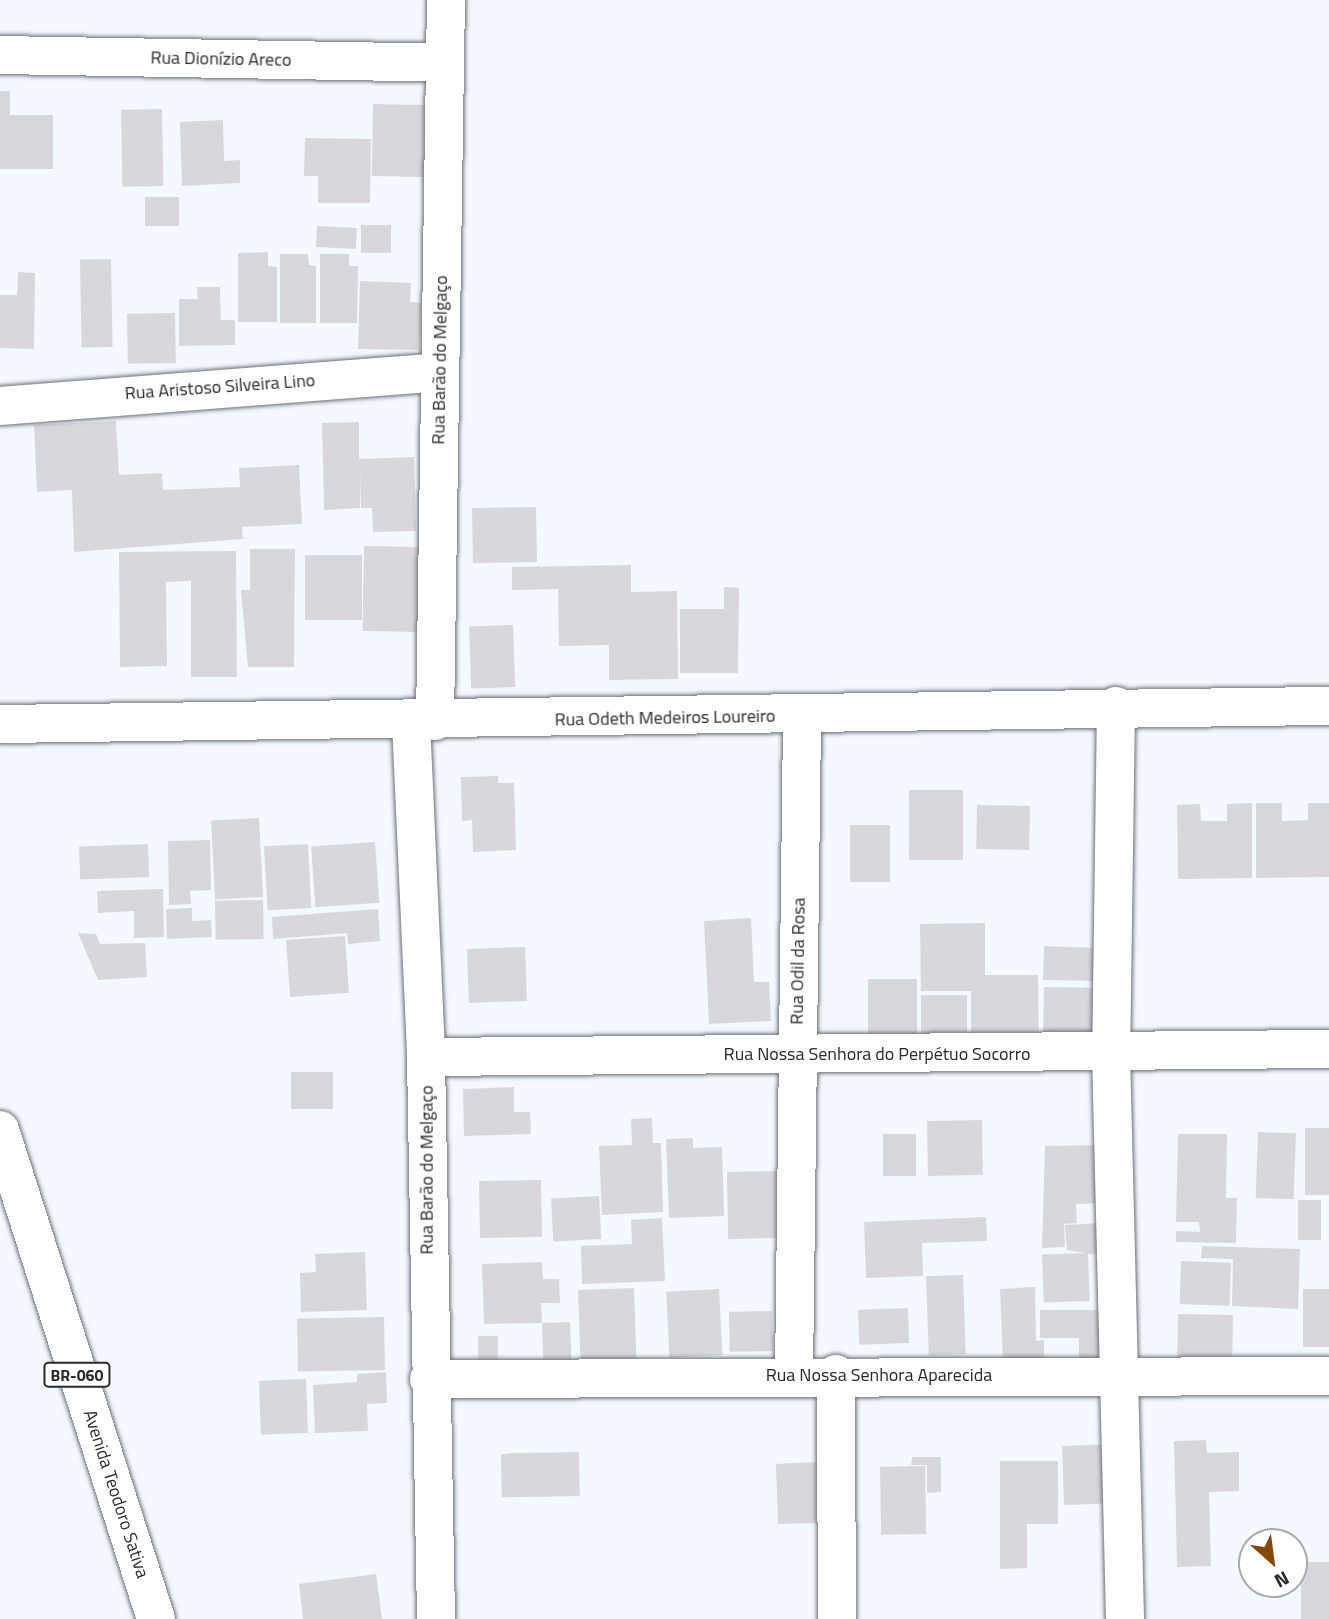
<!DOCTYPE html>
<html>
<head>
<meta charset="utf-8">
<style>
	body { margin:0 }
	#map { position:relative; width:1329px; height:1619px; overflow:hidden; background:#f3f9fe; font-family:"Titillium Web",sans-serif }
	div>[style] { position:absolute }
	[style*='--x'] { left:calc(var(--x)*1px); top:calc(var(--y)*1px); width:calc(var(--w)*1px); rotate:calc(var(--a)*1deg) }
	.building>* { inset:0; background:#d9d7de; transform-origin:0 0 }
	.roads { filter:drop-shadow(0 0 2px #6d7276) drop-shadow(0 0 2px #6d7276) }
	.minor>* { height:38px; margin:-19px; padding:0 19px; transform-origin:19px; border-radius:19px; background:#fff }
	.primary>* { height:38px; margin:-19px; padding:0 19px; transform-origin:19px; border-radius:19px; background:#fff }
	span { translate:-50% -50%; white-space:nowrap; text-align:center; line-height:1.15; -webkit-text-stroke:7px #fff; paint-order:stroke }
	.shield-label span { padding:2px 5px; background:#fff; border:2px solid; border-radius:5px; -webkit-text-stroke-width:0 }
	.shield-label { font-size:16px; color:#26282a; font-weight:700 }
	.street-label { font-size:18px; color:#26282a }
	.north { position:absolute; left:1238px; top:1528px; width:70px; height:70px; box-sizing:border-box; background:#fff; border:2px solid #a8a9aa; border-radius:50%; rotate:152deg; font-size:19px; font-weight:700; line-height:28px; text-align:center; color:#26282a }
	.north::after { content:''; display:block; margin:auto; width:24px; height:32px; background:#834603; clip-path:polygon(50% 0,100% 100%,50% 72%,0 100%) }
</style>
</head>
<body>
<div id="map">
	<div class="building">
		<i style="clip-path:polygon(0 91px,10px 91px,10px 115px,53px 115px,53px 169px,0 169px)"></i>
		<i style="left:373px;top:104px;width:52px;height:72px;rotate:1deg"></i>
		<i style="left:162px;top:109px;width:77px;height:41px;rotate:89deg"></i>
		<i style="clip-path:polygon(223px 120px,224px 161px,240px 160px,240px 183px,182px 186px,180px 122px)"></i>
		<i style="clip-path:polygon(305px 138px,371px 139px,370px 203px,318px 203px,318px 176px,304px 176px)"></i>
		<i style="left:145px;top:197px;width:34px;height:29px"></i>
		<i style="left:361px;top:225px;width:30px;height:28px"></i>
		<i style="left:317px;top:226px;width:40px;height:21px;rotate:3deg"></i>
		<i style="clip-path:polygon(268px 252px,268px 266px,277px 267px,277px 322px,238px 322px,238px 253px)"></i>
		<i style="clip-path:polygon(280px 254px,308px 254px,309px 265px,316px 266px,316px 323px,280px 323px)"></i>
		<i style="clip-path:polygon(320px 254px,349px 254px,349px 266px,358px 266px,357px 323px,320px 323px)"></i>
		<i style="left:111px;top:259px;width:88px;height:31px;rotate:89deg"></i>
		<i style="clip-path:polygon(18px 272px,35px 273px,34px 349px,0 348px,0 295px,17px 295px)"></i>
		<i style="clip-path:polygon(360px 281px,411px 283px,410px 302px,421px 303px,420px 350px,358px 349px)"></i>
		<i style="clip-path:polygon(197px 287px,220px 287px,221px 320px,235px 320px,235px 345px,179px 346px,179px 299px,198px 299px)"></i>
		<i style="left:175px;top:313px;width:50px;height:48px;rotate:89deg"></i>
		<i style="clip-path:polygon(116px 421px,119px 475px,162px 473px,163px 490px,240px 487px,239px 468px,299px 465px,302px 524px,242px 527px,243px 539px,74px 552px,72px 490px,37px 492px,34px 425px)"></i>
		<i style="clip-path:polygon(359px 422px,359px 459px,414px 457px,416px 531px,373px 532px,372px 508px,361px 508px,361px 471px,360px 508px,324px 510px,322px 423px)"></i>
		<i style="left:536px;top:507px;width:55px;height:64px;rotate:89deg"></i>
		<i style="left:364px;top:546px;width:57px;height:85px;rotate:1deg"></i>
		<i style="clip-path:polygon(250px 549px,295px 549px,294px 667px,248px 667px,241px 590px,250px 590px)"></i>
		<i style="clip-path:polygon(236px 551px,237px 677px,191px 677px,191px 581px,166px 582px,167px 666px,120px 667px,119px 552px)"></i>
		<i style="left:305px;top:555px;width:57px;height:65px"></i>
		<i style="clip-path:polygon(631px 565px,631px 592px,677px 591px,678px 679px,609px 680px,609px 645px,559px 646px,558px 589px,512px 590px,512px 567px)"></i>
		<i style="clip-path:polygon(724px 587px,739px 588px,738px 673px,680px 673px,680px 609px,724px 609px)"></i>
		<i style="left:513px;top:625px;width:62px;height:44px;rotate:88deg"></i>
		<i style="clip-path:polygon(498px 776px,498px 783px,514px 783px,516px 850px,473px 852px,472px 820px,462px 821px,461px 777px)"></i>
		<i style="left:909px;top:790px;width:54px;height:70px"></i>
		<i style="clip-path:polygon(1252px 803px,1252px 878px,1178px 879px,1177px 805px,1200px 804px,1201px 821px,1227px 821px,1227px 804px)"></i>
		<i style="clip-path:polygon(1256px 803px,1282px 803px,1282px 821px,1308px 820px,1308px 803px,1329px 803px,1329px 877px,1256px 878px)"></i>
		<i style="left:977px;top:805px;width:53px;height:44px;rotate:1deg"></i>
		<i style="left:259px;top:818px;width:79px;height:48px;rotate:87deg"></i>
		<i style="left:890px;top:825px;width:57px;height:40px;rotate:90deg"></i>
		<i style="clip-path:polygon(210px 840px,211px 890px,190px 891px,191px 904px,169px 905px,168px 841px)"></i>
		<i style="left:375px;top:842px;width:61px;height:64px;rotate:86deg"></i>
		<i style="left:148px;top:844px;width:33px;height:69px;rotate:88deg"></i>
		<i style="left:308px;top:844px;width:64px;height:44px;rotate:87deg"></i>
		<i style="clip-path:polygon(163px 889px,164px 937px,134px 938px,134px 911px,98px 913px,97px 891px)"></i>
		<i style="left:263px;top:900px;width:39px;height:48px;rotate:89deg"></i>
		<i style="clip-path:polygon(192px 908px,192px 921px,211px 920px,212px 937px,167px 939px,166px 909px)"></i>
		<i style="clip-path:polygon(378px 909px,380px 941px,348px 944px,347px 933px,273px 939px,272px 917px)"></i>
		<i style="clip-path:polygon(751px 918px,754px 982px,769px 982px,771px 1021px,709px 1024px,704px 921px)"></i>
		<i style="clip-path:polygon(985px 923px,985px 975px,1038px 975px,1039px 1049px,971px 1050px,971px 991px,921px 991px,920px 924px)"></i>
		<i style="clip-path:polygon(78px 933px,96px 934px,100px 944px,145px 943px,147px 977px,98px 980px)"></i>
		<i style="left:345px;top:936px;width:57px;height:59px;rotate:86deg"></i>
		<i style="clip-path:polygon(1044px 946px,1099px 948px,1106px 981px,1043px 980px)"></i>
		<i style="left:525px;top:947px;width:54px;height:58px;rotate:88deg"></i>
		<i style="left:917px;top:979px;width:71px;height:49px;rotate:90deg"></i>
		<i style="left:1044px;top:987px;width:61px;height:61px;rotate:1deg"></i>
		<i style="left:967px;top:995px;width:55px;height:46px;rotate:90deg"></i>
		<i style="left:291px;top:1072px;width:42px;height:37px"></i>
		<i style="clip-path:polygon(514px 1087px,514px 1112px,530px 1112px,531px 1134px,464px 1136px,463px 1089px)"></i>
		<i style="clip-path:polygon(652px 1118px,653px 1143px,661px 1143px,663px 1212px,602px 1215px,599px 1146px,632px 1145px,631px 1119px)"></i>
		<i style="left:982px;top:1120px;width:55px;height:55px;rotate:89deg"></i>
		<i style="left:1305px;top:1128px;width:24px;height:67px"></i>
		<i style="left:1258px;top:1132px;width:38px;height:66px;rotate:2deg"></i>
		<i style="left:883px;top:1134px;width:33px;height:42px"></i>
		<i style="clip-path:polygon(1178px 1134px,1227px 1134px,1226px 1198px,1237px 1198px,1236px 1243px,1176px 1242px,1176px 1231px,1200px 1232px,1199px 1222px,1176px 1222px)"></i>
		<i style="clip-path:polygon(693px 1138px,693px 1148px,722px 1147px,724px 1216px,669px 1218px,666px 1139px)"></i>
		<i style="clip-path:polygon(1104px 1145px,1106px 1203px,1076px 1204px,1077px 1223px,1064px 1224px,1065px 1247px,1042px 1248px,1045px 1146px)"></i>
		<i style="left:781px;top:1171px;width:67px;height:54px;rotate:89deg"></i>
		<i style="left:541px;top:1180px;width:57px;height:62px;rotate:89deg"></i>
		<i style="left:599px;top:1196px;width:43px;height:48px;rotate:87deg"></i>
		<i style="left:1298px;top:1200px;width:23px;height:40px"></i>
		<i style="clip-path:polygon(986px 1217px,987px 1241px,922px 1243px,923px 1276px,866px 1278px,864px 1222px)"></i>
		<i style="clip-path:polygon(662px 1218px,665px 1281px,582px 1284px,581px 1246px,632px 1244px,631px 1220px)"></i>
		<i style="clip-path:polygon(1103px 1223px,1104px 1256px,1067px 1250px,1065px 1225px)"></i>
		<i style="clip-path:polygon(1202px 1246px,1300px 1249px,1298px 1309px,1232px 1306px,1233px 1259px,1201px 1258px)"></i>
		<i style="clip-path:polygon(365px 1252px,367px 1310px,301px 1312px,300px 1273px,316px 1272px,315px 1254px)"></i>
		<i style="left:1088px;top:1253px;width:48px;height:46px;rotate:88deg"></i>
		<i style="left:1181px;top:1261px;width:50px;height:43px;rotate:2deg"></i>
		<i style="clip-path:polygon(542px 1262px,543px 1279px,559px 1279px,560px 1303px,541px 1303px,542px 1323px,484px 1324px,482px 1264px)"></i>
		<i style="left:963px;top:1275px;width:79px;height:37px;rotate:88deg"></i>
		<i style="clip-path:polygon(1035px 1287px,1036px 1341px,1044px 1340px,1044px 1361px,1003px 1362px,1000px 1289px)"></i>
		<i style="left:634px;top:1288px;width:72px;height:56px;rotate:88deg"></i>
		<i style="left:719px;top:1289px;width:66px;height:53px;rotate:87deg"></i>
		<i style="left:1303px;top:1289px;width:26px;height:58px"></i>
		<i style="left:908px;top:1308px;width:35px;height:50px;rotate:88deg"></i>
		<i style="clip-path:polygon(1040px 1310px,1101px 1310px,1101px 1365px,1079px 1365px,1079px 1338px,1040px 1338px)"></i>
		<i style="left:772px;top:1311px;width:40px;height:43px;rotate:89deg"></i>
		<i style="left:1178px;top:1314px;width:55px;height:52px;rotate:1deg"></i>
		<i style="left:384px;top:1317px;width:53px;height:87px;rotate:89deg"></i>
		<i style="left:570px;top:1322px;width:47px;height:28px;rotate:88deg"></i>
		<i style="left:478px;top:1336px;width:20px;height:38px"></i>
		<i style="clip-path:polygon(386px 1372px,387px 1403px,367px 1404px,368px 1431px,315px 1433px,313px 1385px,357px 1382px,357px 1374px)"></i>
		<i style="left:306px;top:1379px;width:54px;height:47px;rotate:88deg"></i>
		<i style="clip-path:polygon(1206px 1440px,1207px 1453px,1239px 1452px,1239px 1491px,1209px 1492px,1211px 1566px,1177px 1567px,1174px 1441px)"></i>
		<i style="left:1117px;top:1444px;width:59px;height:55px;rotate:88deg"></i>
		<i style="left:579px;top:1452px;width:44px;height:78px;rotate:89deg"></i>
		<i style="clip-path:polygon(912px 1457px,941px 1457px,941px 1492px,927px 1493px,927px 1465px,911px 1465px)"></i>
		<i style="clip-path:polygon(1000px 1461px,1058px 1461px,1058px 1524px,1027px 1524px,1027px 1568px,1000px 1569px)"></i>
		<i style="clip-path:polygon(818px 1462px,828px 1507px,817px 1508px,817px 1523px,778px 1524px,776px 1464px)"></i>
		<i style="left:925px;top:1466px;width:68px;height:45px;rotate:89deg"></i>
		<i style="left:1301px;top:1562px;width:28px;height:57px"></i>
		<i style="clip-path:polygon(376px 1574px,382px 1619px,303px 1619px,299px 1584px)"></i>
	</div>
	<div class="roads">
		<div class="minor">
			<i style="--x:0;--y:55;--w:442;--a:1"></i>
			<i style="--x:0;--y:406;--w:441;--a:-4.4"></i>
			<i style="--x:1116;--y:706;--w:347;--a:90.8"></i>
			<i style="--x:1111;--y:1053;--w:566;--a:88.58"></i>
			<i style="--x:435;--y:721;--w:721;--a:-89.13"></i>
			<i style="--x:411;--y:722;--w:335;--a:87.4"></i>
			<i style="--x:426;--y:1057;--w:562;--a:88.98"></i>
			<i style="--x:0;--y:724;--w:1329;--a:-0.78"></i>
			<i style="--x:426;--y:1057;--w:903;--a:-0.51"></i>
			<i style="--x:836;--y:1374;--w:245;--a:89.8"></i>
			<i style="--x:794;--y:1375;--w:659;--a:-89.3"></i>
			<i style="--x:429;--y:1379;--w:900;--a:-0.19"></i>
		</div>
		<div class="primary">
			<i style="--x:0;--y:1130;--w:513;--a:72.31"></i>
		</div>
	</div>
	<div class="shield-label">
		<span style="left:77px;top:1375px">BR-060</span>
	</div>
	<div class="street-label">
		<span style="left:221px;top:59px;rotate:1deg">Rua Dionízio Areco</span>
		<span style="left:440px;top:360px;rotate:-89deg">Rua Barão do Melgaço</span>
		<span style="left:220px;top:387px;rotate:-4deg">Rua Aristoso Silveira Lino</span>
		<span style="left:665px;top:718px;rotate:-1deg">Rua Odeth Medeiros Loureiro</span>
		<span style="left:798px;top:961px;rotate:-89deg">Rua Odil da Rosa</span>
		<span style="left:877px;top:1054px">Rua Nossa Senhora do Perpétuo Socorro</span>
		<span style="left:427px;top:1170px;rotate:-90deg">Rua Barão do Melgaço</span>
		<span style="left:879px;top:1375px">Rua Nossa Senhora Aparecida</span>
		<span style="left:116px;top:1494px;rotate:72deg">Avenida Teodoro Sativa</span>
	</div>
	<div class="north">N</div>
</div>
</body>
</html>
